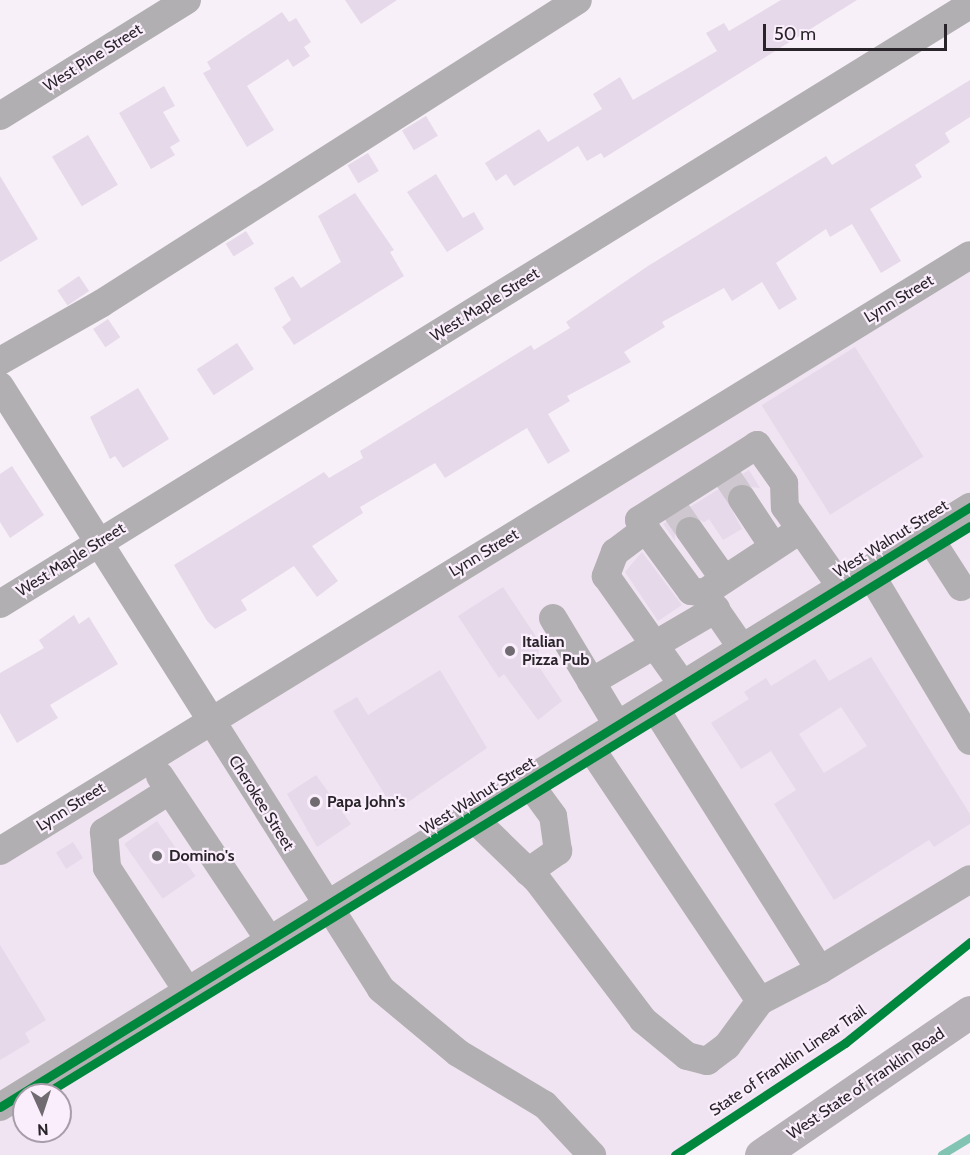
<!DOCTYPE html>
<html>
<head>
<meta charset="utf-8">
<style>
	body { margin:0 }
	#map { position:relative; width:970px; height:1155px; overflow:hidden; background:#f7f0f8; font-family:Cabin,sans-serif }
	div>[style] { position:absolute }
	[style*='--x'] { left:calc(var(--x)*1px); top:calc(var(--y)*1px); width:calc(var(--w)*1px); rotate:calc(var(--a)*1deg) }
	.built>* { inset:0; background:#f0e3f2 }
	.stream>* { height:8px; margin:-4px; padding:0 4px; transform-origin:4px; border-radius:4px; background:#81c4b4 }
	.building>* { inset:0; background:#e6d9e9; transform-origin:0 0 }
	.minor-tunnel>* { height:28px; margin-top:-14px; transform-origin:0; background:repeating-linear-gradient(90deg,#cec7cf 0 28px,transparent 0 42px) }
	.minor>* { height:28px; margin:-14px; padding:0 14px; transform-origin:14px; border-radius:14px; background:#b1afb1 }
	.major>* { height:33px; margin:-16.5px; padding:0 16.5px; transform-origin:16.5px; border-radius:16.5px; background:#b6b1b6 }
	.cycleway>* { height:9px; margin:-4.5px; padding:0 4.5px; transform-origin:4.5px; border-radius:4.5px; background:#00873e }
	.dots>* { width:16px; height:16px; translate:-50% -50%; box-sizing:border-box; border:3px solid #faedfc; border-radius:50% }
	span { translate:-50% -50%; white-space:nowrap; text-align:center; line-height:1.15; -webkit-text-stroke:4.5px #faedfc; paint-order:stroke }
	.street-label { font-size:16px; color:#282429 }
	.poi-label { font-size:16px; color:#282429; font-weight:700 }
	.left { translate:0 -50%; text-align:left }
	.north { position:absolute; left:12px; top:1083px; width:60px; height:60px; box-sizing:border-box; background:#faedfc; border:2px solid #a69da8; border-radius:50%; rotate:177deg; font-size:16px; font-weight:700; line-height:24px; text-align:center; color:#282429 }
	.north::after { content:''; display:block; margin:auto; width:21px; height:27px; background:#706b71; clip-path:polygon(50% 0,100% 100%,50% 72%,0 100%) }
	.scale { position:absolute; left:763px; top:24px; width:184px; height:27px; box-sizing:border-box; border:3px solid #282429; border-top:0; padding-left:8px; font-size:18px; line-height:21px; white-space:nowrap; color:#282429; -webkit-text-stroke:4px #faedfc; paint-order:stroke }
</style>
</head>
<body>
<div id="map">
	<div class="built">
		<i style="clip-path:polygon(evenodd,970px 266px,970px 942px,845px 1043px,675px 1155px,0 1155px,0 865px,970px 266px,24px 1095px,60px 1095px,60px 1131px,24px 1131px,24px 1095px)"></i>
	</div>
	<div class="stream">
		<i style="--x:942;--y:1155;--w:33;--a:-31"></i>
	</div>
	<div class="building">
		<i style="clip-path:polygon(345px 0,397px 0,361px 24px)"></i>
		<i style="clip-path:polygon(781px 0,857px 0,604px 158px,601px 153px,587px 161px,578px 146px,514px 186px,506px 174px,496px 181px,485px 163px,539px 129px,548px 142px,602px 109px,593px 94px,620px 77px,633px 100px,717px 51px,706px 33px,724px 23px,729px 31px)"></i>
		<i style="clip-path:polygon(282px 12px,289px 22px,296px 18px,311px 42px,304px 47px,310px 56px,293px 67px,288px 59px,247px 86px,274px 130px,247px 147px,203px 73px,211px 69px,207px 62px)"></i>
		<i style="clip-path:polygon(970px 80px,970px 117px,945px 133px,950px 142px,915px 165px,922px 177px,870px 209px,901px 261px,881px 273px,852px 224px,830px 237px,826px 229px,776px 263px,797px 299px,779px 310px,762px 282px,732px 301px,724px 288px,662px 322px,665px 327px,624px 352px,631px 362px,567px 396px,570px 401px,548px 414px,570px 451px,548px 464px,527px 428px,445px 478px,435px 463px,360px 507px,363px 513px,312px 546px,338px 581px,317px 597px,294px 566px,241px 600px,247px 610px,215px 629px,207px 621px,174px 565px,324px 472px,329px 478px,363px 458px,360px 451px,531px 345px,534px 350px,570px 328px,566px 322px,648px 266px,826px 156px,832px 165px)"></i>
		<i style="clip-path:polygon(164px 86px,175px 106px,163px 112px,180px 141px,170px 147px,175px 155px,151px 169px,119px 113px)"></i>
		<i style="left:426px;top:116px;width:23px;height:28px;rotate:59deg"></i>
		<i style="left:88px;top:135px;width:58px;height:42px;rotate:59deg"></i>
		<i style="left:368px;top:153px;width:21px;height:24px;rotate:59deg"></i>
		<i style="clip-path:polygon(436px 174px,463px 218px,474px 212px,484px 229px,447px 252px,407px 192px)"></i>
		<i style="clip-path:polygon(0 176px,38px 239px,0 262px)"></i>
		<i style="clip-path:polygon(355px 193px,394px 250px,390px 252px,404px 276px,294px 345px,282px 327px,291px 320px,274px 288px,293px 276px,301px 288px,341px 262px,318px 216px)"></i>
		<i style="left:246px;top:231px;width:15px;height:24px;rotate:58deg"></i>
		<i style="left:79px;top:276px;width:18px;height:26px;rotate:56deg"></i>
		<i style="left:108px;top:319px;width:22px;height:18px;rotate:56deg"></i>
		<i style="left:237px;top:343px;width:31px;height:48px;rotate:57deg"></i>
		<i style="left:855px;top:347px;width:129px;height:110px;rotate:58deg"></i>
		<i style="clip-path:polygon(138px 388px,169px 439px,123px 468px,115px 456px,110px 459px,90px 417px)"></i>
		<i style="clip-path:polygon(12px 466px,44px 515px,10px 538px,0 522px,0 474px)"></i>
		<i style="clip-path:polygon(749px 470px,760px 488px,733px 485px,726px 499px,742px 529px,723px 540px,709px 519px,704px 522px,688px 515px,675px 524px,675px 541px,663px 524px)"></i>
		<i style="clip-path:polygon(642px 552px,682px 605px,658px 621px,625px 572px)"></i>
		<i style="clip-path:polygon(503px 587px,541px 644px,535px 661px,562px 701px,538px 720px,504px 674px,499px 678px,458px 616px)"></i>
		<i style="clip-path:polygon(74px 615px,79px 624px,89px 617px,118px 664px,50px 705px,58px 718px,17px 743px,0 713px,0 673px,44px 648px,39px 640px)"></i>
		<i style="clip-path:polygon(evenodd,871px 657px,970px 814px,970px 824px,934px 847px,929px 840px,834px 900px,774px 804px,796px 790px,771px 751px,741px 769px,711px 723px,749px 699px,744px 692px,766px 678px,771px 686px,815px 659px,829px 681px,871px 657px,841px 707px,867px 746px,824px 773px,799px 734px,841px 707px)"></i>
		<i style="clip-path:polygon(440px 670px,487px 748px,395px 811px,333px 711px,357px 697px,368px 715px)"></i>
		<i style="clip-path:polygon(316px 775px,351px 824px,317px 847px,287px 794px)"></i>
		<i style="left:157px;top:821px;width:67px;height:40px;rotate:55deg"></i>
		<i style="left:73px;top:842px;width:19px;height:20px;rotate:58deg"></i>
		<i style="clip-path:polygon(0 945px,46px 1020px,25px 1033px,30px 1042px,0 1060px)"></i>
	</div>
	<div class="minor-tunnel">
		<i style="--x:726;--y:475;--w:29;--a:56"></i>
		<i style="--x:674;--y:508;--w:28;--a:55"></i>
	</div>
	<div class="minor">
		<i style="--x:0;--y:116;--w:220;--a:-31.8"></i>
		<i style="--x:0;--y:361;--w:117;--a:-29.6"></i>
		<i style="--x:102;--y:303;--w:564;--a:-32.48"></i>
		<i style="--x:0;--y:386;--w:713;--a:57.71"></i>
		<i style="--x:381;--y:989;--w:100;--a:39.7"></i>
		<i style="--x:458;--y:1053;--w:101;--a:30.9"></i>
		<i style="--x:545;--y:1105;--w:69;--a:46.8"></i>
		<i style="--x:742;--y:499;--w:56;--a:56.6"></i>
		<i style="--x:646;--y:529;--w:39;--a:143"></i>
		<i style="--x:615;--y:552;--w:26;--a:111"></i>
		<i style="--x:606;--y:576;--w:133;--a:54.8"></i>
		<i style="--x:690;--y:531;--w:59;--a:54.7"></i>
		<i style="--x:927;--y:534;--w:63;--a:57.3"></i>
		<i style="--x:868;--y:570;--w:199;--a:59.2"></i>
		<i style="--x:704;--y:593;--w:115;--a:-33.3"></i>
		<i style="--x:0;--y:604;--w:1140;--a:-31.7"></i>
		<i style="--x:553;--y:618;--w:126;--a:59"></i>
		<i style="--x:742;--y:648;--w:67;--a:-124.6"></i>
		<i style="--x:704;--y:593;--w:13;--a:-171"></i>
		<i style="--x:691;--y:591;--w:88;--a:-126.2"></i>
		<i style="--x:639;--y:520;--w:140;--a:-32.4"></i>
		<i style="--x:757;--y:445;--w:47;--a:54.6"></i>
		<i style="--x:784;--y:483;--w:24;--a:88"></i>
		<i style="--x:785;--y:507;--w:98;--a:55"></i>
		<i style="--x:591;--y:682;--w:145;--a:-30.3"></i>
		<i style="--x:653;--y:705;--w:313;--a:57.8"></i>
		<i style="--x:820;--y:970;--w:175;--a:-31.2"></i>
		<i style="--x:588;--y:744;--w:309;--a:56.2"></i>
		<i style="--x:760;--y:1001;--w:68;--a:-27.3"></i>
		<i style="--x:160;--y:776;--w:198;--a:56.3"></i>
		<i style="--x:169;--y:791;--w:77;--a:147.8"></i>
		<i style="--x:104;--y:832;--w:36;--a:85"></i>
		<i style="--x:107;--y:868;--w:148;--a:56.8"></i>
		<i style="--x:472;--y:817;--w:92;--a:44.1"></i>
		<i style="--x:538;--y:881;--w:174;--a:52.9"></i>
		<i style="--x:643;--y:1020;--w:57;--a:39.3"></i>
		<i style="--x:687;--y:1056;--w:21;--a:14"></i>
		<i style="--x:707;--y:1061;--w:25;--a:-37"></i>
		<i style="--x:727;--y:1046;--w:56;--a:-53.7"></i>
		<i style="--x:0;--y:851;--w:1138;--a:-31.57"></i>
		<i style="--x:528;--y:872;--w:37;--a:-35"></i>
		<i style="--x:558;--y:851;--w:35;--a:-98"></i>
		<i style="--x:553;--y:816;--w:42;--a:-126.3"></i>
		<i style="--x:0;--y:1107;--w:1141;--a:-31.74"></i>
	</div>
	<div class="major">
		<i style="--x:761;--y:1155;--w:253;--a:-34.4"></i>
	</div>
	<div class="cycleway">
		<i style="--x:43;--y:1095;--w:1088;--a:-31.54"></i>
		<i style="--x:0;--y:1107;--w:1141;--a:-31.74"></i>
		<i style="--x:675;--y:1155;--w:204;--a:-33.4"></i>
		<i style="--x:845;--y:1043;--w:161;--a:-38.9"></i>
	</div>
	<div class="dots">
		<i style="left:510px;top:651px;background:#706b71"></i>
		<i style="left:315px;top:802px;background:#706b71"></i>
		<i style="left:157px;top:856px;background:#706b71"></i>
	</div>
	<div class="street-label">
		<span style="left:93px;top:58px;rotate:-32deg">West Pine Street</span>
		<span style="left:899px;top:299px;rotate:-31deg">Lynn Street</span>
		<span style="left:485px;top:305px;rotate:-32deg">West Maple Street</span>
		<span style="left:891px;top:539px;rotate:-32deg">West Walnut Street</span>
		<span style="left:484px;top:553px;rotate:-31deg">Lynn Street</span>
		<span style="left:71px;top:560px;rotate:-32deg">West Maple Street</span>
		<span style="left:478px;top:796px;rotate:-32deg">West Walnut Street</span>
		<span style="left:261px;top:803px;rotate:58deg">Cherokee Street</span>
		<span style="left:71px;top:807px;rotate:-32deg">Lynn Street</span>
		<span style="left:788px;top:1061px;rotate:-34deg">State of Franklin Linear Trail</span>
		<span style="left:866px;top:1084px;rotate:-34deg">West State of Franklin Road</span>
	</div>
	<div class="poi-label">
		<span class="left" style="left:522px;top:651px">Italian<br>Pizza Pub</span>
		<span class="left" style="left:327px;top:802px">Papa John's</span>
		<span class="left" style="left:169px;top:856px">Domino's</span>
	</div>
	<div class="north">N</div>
	<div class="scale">50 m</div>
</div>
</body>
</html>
